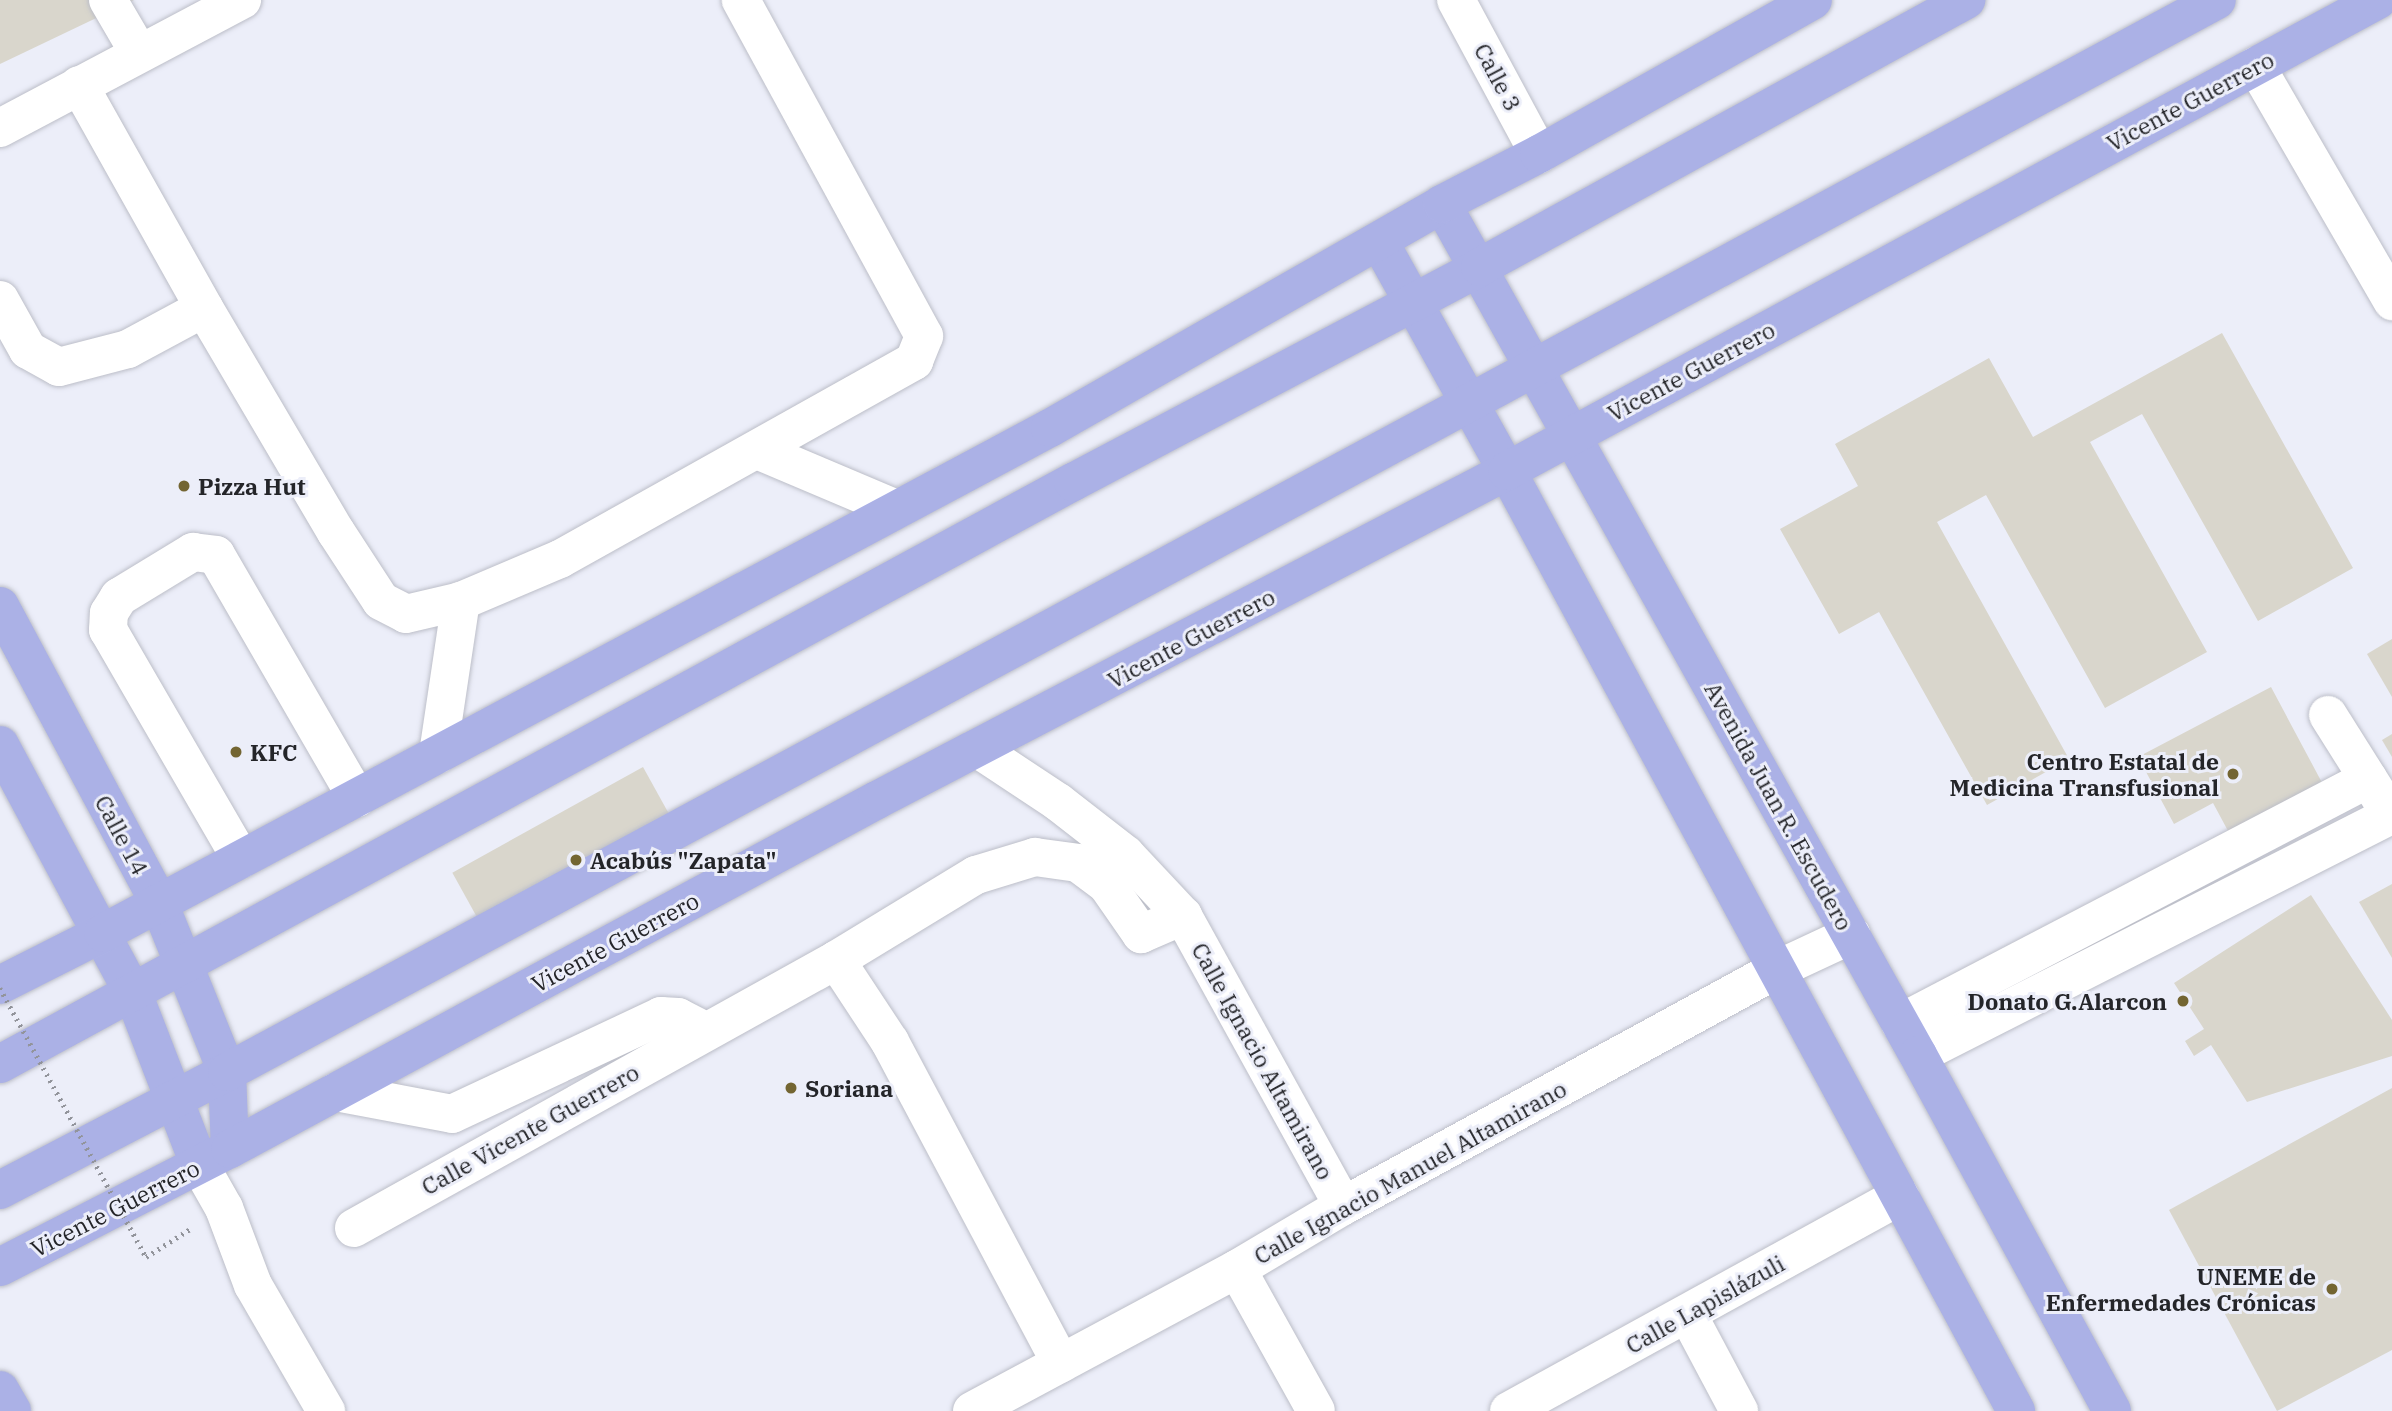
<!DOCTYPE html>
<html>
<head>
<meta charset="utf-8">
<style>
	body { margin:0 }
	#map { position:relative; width:2392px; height:1411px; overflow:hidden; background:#eceef9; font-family:"IBM Plex Serif",serif }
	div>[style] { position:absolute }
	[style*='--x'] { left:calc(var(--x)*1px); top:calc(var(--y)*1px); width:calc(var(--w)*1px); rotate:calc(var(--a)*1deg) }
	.building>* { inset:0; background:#d9d6cc; transform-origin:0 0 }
	.path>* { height:4.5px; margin-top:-2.25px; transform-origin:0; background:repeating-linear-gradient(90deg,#92949b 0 2px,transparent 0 7px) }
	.roads { filter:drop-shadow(0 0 2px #bcbec8) drop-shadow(0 0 2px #bcbec8) }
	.minor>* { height:38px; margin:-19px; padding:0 19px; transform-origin:19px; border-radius:19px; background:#fff }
	.major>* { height:38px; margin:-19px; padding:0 19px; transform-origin:19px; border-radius:19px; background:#abb1e6 }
	.path-bridge>* { height:4.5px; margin-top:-2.25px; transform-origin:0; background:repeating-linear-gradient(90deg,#92949b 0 2px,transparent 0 7px) }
	.dots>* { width:19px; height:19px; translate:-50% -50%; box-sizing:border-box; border:4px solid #eceef9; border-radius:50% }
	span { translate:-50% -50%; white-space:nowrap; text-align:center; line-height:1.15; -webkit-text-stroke:6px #eceef9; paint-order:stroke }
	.street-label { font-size:23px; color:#242529 }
	.poi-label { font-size:23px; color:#242529; font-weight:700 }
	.left { translate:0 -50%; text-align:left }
	.right { translate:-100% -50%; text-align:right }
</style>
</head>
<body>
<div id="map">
	<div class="building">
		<i style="clip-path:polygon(0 0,134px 0,0 64px)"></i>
		<i style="clip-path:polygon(2222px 333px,2353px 568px,2258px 621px,2142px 414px,2090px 442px,2207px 652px,2105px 708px,1986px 495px,1937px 522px,2069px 759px,1987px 805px,1879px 612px,1839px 634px,1780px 529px,1858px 486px,1835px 444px,1989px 358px,2033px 437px)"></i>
		<i style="clip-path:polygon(2392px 639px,2392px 697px,2367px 654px)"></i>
		<i style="clip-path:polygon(2271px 687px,2327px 792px,2234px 842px,2213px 803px,2174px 824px,2138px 757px)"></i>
		<i style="clip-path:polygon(2392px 734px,2392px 757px,2382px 740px)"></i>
		<i style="left:643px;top:767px;width:56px;height:218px;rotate:61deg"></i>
		<i style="clip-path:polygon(2392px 884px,2392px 958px,2359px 902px)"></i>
		<i style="clip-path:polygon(2311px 895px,2392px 1020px,2392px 1056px,2247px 1102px,2211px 1045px,2194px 1056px,2185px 1041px,2204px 1029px,2174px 983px)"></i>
		<i style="clip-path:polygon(2392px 1088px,2392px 1350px,2277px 1411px,2169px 1210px)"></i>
	</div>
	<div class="path">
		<i style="--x:146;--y:1257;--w:52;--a:-32.5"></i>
	</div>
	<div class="roads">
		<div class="minor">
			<i style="--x:108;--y:0;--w:61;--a:59.7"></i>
			<i style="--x:1456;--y:0;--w:175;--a:61.7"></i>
			<i style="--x:2256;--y:66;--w:272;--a:59.9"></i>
			<i style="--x:79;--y:85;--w:256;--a:60.7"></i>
			<i style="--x:204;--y:308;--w:260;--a:59.5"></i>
			<i style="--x:336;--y:532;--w:82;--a:56.9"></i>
			<i style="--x:381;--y:601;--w:28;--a:27"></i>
			<i style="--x:406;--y:614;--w:57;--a:-13.3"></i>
			<i style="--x:461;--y:601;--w:108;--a:-23"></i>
			<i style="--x:560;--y:559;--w:406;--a:-29.2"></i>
			<i style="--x:914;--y:361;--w:27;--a:-68"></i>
			<i style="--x:924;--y:336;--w:383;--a:-118.6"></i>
			<i style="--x:0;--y:128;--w:274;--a:-27.9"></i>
			<i style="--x:0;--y:300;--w:57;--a:60.8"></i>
			<i style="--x:28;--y:350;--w:35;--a:29"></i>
			<i style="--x:59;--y:367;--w:71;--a:-14.6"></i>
			<i style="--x:128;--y:349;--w:86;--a:-28.3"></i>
			<i style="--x:757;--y:450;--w:152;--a:22.9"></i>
			<i style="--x:2328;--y:715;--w:99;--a:57.8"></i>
			<i style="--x:978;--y:749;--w:96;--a:33.5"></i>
			<i style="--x:1058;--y:802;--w:86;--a:37.9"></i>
			<i style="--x:1126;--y:855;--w:83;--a:46.9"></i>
			<i style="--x:1183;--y:916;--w:331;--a:61.1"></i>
			<i style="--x:438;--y:754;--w:155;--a:-81.5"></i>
			<i style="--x:241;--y:859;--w:265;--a:-120.1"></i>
			<i style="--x:108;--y:630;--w:17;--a:-87"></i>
			<i style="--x:109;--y:613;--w:19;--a:-58"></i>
			<i style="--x:119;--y:597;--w:87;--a:-31.3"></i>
			<i style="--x:193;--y:552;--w:23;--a:7"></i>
			<i style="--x:216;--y:555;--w:281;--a:59.9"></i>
			<i style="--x:836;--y:960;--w:98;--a:56.6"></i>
			<i style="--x:890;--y:1042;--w:364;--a:62"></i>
			<i style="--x:1900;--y:1023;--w:528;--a:-27.54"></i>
			<i style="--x:1918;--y:1055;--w:530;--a:-26.9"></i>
			<i style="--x:336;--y:1092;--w:118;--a:10.7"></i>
			<i style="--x:452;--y:1114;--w:231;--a:-25.1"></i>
			<i style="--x:661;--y:1016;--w:17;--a:3"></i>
			<i style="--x:678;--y:1017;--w:31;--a:27"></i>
			<i style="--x:199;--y:1164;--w:51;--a:60.4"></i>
			<i style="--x:224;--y:1208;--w:82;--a:69.4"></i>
			<i style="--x:253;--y:1285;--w:146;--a:59.9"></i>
			<i style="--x:354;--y:1228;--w:551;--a:-29.07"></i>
			<i style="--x:836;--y:960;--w:164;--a:-31.3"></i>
			<i style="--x:976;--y:875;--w:62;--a:-17"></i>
			<i style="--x:1035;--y:857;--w:43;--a:7.9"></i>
			<i style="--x:1078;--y:863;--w:36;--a:37"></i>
			<i style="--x:1107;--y:885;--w:60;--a:55.2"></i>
			<i style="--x:1141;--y:934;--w:46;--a:-23.2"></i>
			<i style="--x:1237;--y:1269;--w:162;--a:60.9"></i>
			<i style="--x:1688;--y:1315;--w:109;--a:62"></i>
			<i style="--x:972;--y:1411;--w:301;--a:-28.2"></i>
			<i style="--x:1237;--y:1269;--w:123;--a:-30.7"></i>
			<i style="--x:1343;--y:1206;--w:495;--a:-28.6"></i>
			<i style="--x:1778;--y:969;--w:81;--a:-25"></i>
			<i style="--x:1509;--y:1411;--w:446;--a:-28.8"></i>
		</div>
		<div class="major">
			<i style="--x:1442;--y:204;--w:975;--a:60.78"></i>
			<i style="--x:1918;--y:1055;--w:405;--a:61.4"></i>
			<i style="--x:1379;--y:241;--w:263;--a:60.9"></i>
			<i style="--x:1507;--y:471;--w:1069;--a:61.56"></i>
			<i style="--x:0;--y:606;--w:337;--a:61.8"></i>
			<i style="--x:159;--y:903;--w:182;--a:68.1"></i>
			<i style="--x:227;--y:1072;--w:77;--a:87.8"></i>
			<i style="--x:0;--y:745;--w:281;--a:61.8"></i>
			<i style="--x:133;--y:993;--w:183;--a:68.9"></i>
			<i style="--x:0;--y:985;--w:115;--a:-26.8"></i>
			<i style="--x:103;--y:933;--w:1073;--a:-28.07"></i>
			<i style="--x:1050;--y:428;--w:451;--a:-29.7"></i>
			<i style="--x:1442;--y:204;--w:109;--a:-27.3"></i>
			<i style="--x:1539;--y:154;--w:314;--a:-29.3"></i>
			<i style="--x:0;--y:1064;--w:1221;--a:-28.48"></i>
			<i style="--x:1073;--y:482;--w:460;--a:-27.8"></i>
			<i style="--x:1480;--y:267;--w:555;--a:-28.78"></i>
			<i style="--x:0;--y:1190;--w:256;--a:-27.5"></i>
			<i style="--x:227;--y:1072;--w:2260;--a:-28.31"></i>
			<i style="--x:0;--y:1267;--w:259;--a:-27.2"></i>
			<i style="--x:230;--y:1149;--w:735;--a:-28.34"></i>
			<i style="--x:877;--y:800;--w:711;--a:-27.57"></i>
			<i style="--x:1507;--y:471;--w:990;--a:-28.4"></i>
			<i style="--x:0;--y:1390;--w:24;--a:60"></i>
		</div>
	</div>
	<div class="path-bridge">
		<i style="--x:0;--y:988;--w:306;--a:61.5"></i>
	</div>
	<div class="dots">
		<i style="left:184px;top:486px;background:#736532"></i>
		<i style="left:236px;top:752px;background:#736532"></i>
		<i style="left:2233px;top:774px;background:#736532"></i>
		<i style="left:576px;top:860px;background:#736532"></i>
		<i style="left:2183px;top:1001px;background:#736532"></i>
		<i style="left:791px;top:1088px;background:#736532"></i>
		<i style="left:2332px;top:1289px;background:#736532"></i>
	</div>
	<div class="street-label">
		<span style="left:1498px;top:77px;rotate:62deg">Calle 3</span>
		<span style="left:2190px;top:101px;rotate:-28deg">Vicente Guerrero</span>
		<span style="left:1691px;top:371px;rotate:-28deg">Vicente Guerrero</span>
		<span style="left:1191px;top:638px;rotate:-28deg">Vicente Guerrero</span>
		<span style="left:1779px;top:806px;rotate:61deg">Avenida Juan R. Escudero</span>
		<span style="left:122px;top:835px;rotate:62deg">Calle 14</span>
		<span style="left:615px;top:942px;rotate:-28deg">Vicente Guerrero</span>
		<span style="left:1263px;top:1061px;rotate:61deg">Calle Ignacio Altamirano</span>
		<span style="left:530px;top:1129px;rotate:-29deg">Calle Vicente Guerrero</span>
		<span style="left:1410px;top:1172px;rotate:-29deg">Calle Ignacio Manuel Altamirano</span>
		<span style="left:115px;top:1208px;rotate:-27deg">Vicente Guerrero</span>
		<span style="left:1705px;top:1304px;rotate:-29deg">Calle Lapislázuli</span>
	</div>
	<div class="poi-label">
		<span class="left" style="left:198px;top:486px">Pizza Hut</span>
		<span class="left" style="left:250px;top:752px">KFC</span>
		<span class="right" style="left:2219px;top:774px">Centro Estatal de<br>Medicina Transfusional</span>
		<span class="left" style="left:590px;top:860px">Acabús "Zapata"</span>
		<span class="right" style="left:2167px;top:1001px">Donato G.Alarcon</span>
		<span class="left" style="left:805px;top:1088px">Soriana</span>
		<span class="right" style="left:2316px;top:1289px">UNEME de<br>Enfermedades Crónicas</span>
	</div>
</div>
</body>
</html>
